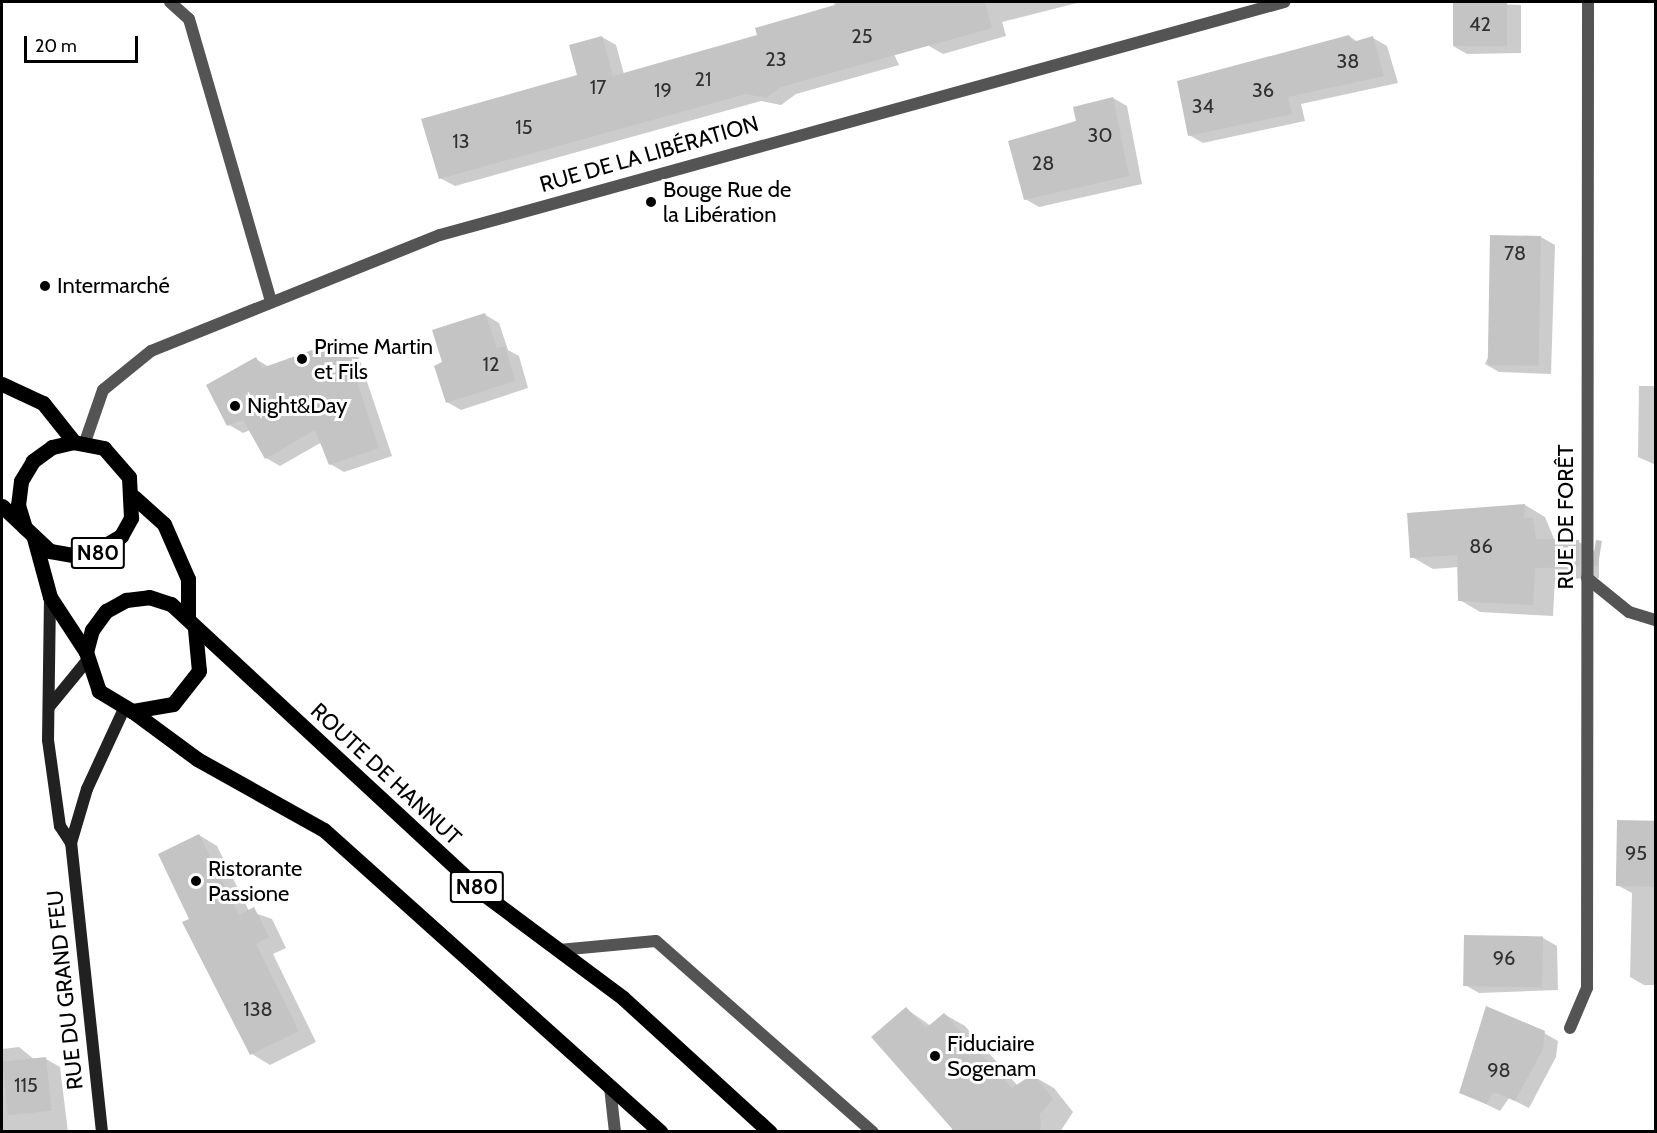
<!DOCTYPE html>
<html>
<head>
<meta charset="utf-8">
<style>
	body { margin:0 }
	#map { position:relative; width:1657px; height:1133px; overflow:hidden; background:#fff; font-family:Cabin,sans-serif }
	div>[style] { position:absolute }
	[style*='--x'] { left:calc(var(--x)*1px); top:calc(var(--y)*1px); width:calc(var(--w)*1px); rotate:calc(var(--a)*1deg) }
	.shadow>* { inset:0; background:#0003 }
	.building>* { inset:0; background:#c4c4c4; transform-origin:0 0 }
	.lane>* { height:12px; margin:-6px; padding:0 6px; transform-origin:6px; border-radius:6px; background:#545454 }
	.street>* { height:12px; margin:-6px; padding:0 6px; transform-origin:6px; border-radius:6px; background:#545454 }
	.secondary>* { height:12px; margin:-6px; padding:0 6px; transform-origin:6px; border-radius:6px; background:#212121 }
	.primary>* { height:15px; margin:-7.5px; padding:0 7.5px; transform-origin:7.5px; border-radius:7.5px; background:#000 }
	.dots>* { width:16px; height:16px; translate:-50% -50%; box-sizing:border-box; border:3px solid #fff; border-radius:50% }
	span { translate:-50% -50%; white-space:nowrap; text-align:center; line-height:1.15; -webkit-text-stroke:6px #fff; paint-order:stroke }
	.number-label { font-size:20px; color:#313131 }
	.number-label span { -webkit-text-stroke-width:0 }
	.shield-label span { padding:2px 4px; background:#fff; border:2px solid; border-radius:4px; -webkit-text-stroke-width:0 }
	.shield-label { font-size:21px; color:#000; font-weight:700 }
	.street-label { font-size:22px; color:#000 }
	.poi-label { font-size:22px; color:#000 }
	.left { translate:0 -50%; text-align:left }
	.frame { position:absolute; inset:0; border:3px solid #000; pointer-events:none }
	.scale { position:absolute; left:24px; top:36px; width:114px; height:27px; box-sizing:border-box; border:3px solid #000; border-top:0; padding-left:8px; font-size:18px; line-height:21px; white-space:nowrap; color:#000; -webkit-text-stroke:4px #fff; paint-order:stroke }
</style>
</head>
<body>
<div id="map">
	<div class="shadow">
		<i style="clip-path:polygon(834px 2px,870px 2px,899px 65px,796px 94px,781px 105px,761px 101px,455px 186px,440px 178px,579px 76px,602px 37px,616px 45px,624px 74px,759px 36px,835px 6px)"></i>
		<i style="clip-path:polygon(917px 2px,1081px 2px,1002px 22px,1006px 36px,943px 54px,929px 46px)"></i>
		<i style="clip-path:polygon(1454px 2px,1521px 5px,1521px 53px,1467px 54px,1453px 46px)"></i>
		<i style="clip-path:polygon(1349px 36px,1358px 42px,1373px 38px,1387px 46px,1398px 83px,1301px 104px,1305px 121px,1203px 143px,1189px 135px)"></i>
		<i style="clip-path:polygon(1113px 98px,1127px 106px,1142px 184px,1039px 207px,1025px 199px,1078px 122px)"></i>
		<i style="clip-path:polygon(1541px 237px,1555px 245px,1551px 374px,1499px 372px,1485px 364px)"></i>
		<i style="clip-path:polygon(484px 314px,499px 323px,508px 350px,519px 356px,528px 388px,461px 410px,447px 402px,444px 363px)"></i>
		<i style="clip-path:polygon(342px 340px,356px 349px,392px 456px,344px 472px,330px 464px,322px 442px,280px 466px,266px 458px,250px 430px,243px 433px,229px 425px,256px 359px,269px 367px)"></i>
		<i style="clip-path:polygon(1639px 386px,1656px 386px,1656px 465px,1638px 457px)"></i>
		<i style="clip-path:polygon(1525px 505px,1545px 517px,1555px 541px,1579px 542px,1599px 554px,1599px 578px,1555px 579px,1553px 616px,1480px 612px,1460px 600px,1459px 567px,1433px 569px,1412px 557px)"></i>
		<i style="clip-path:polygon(1656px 822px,1656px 985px,1644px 985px,1630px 977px,1632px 893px,1617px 885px)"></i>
		<i style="clip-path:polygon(199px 835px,217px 846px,249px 911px,272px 919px,286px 948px,273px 954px,316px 1042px,270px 1065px,252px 1054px,191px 919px)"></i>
		<i style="clip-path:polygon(1543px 938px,1557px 946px,1558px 990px,1479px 993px,1465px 985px)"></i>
		<i style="clip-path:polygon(906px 1009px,931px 1026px,944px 1014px,965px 1026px,1018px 1086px,1033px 1076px,1054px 1088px,1073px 1112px,1060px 1132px,953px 1132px)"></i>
		<i style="clip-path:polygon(1544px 1033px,1558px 1041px,1556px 1057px,1529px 1108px,1509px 1098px,1500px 1111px,1461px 1092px)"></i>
		<i style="clip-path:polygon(19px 1047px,35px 1060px,46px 1059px,60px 1067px,68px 1132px,2px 1132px,2px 1049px)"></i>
	</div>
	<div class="building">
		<i style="clip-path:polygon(845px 2px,985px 2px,992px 28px,781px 87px,766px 98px,746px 94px,439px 179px,421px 119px,577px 75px,569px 45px,602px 36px,613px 76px,757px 35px,755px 28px)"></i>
		<i style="left:1453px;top:2px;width:54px;height:44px"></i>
		<i style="clip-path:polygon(1349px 35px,1353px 42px,1373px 36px,1384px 76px,1288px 97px,1292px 114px,1188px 136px,1177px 81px)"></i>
		<i style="clip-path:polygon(1113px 97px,1129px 176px,1024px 200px,1008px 141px,1076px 121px,1073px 107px)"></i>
		<i style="left:1490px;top:235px;width:51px;height:130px;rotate:1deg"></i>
		<i style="clip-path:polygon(485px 313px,497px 348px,505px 346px,515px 381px,446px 403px,434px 366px,442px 362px,432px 330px)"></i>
		<i style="clip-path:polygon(343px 339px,379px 448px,329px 465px,315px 430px,265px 459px,243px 420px,227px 426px,206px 385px,256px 357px,262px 368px)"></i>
		<i style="clip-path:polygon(1525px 504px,1524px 518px,1533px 518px,1536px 539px,1579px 540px,1579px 567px,1535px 568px,1533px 605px,1458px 601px,1457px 555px,1410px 558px,1407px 513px)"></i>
		<i style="left:1596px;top:540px;width:6px;height:26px;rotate:9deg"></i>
		<i style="left:1617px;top:820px;width:39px;height:66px;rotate:1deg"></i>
		<i style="clip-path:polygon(199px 834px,239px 915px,254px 907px,269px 937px,256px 944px,299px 1031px,250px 1055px,182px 922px,189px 919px,158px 854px)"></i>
		<i style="left:1464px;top:935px;width:79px;height:51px;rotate:1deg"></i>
		<i style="clip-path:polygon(1486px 1006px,1545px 1031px,1543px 1049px,1515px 1101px,1494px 1092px,1486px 1104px,1459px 1093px)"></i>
		<i style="clip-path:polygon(906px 1007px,926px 1028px,944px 1013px,1012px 1088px,1033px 1074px,1053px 1099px,1040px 1114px,1041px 1131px,954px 1131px,871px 1037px)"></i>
		<i style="left:46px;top:1057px;width:54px;height:44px;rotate:84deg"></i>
	</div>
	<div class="lane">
		<i style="--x:170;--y:2;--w:25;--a:42"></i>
		<i style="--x:189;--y:19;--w:295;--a:73.8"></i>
		<i style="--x:559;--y:950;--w:97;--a:-5.3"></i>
		<i style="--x:656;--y:941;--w:289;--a:41.4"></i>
	</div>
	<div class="street">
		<i style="--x:85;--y:442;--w:55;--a:-70.9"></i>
		<i style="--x:103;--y:390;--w:62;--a:-39.1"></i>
		<i style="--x:151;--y:351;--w:311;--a:-21.9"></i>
		<i style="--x:440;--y:235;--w:876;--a:-15.43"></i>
		<i style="--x:1587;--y:578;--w:54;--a:39"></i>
		<i style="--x:1629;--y:612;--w:28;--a:17"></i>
		<i style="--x:1570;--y:1028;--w:43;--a:-67"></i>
		<i style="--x:1587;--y:988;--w:986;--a:-89.94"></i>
		<i style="--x:610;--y:1087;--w:45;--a:83.7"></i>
	</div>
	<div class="secondary">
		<i style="--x:50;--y:597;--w:143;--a:90.8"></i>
		<i style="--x:48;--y:740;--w:87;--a:82.1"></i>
		<i style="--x:60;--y:826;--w:20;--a:57"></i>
		<i style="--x:49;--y:707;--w:58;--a:-50.6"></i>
		<i style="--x:102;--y:1132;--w:291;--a:-96.1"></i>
		<i style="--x:71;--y:843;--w:56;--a:-73.5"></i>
		<i style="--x:87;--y:789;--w:88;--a:-65.2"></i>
	</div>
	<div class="primary">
		<i style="--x:2;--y:384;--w:45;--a:24.9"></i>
		<i style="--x:43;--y:403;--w:50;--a:51.5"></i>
		<i style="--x:134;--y:497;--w:40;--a:42"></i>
		<i style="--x:164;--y:524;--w:60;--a:66.4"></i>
		<i style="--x:188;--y:579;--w:40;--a:90"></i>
		<i style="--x:2;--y:506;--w:66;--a:43.2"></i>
		<i style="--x:50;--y:551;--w:36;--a:10"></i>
		<i style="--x:85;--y:557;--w:42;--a:-30.3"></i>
		<i style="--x:121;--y:536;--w:21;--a:-61"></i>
		<i style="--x:131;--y:518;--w:41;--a:-92.8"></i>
		<i style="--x:129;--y:477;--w:38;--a:-131"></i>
		<i style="--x:104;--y:448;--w:31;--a:-169"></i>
		<i style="--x:74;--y:442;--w:23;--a:167"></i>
		<i style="--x:52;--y:447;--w:24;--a:144"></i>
		<i style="--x:33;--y:461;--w:23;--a:121"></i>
		<i style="--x:21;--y:481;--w:24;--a:97"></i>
		<i style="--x:18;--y:505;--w:24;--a:73"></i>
		<i style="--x:34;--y:538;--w:61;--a:74.8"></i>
		<i style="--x:50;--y:597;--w:66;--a:56.8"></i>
		<i style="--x:195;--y:629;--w:42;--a:84.6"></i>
		<i style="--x:199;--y:671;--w:42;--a:128.2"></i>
		<i style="--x:173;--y:704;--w:42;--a:170.3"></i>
		<i style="--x:132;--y:711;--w:39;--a:-149"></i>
		<i style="--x:99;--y:691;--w:41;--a:-108.4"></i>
		<i style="--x:86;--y:652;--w:23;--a:-75"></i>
		<i style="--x:92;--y:630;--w:24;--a:-54"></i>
		<i style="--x:106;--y:611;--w:23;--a:-29"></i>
		<i style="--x:126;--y:600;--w:23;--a:-7"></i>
		<i style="--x:149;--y:597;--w:23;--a:18"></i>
		<i style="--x:171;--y:604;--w:428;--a:42.8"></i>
		<i style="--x:485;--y:895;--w:172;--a:36.7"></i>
		<i style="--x:623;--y:998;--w:199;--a:42.4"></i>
		<i style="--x:132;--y:711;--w:81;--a:36.4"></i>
		<i style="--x:197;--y:759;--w:145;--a:29.2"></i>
		<i style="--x:324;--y:830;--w:452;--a:41.9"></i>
	</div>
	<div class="dots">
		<i style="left:651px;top:202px;background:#000"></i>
		<i style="left:45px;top:286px;background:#000"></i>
		<i style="left:302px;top:359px;background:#000"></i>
		<i style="left:235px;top:406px;background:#000"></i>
		<i style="left:196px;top:881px;background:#000"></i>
		<i style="left:935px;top:1056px;background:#000"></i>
	</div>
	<div class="number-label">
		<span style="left:1480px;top:24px">42</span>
		<span style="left:862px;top:36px">25</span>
		<span style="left:776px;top:59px">23</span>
		<span style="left:1348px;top:61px">38</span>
		<span style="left:703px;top:79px">21</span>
		<span style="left:598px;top:87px">17</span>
		<span style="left:663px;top:90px">19</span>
		<span style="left:1263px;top:90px">36</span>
		<span style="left:1203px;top:106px">34</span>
		<span style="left:524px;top:127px">15</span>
		<span style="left:1100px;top:135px">30</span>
		<span style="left:461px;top:141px">13</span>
		<span style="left:1043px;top:163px">28</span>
		<span style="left:1515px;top:253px">78</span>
		<span style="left:491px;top:364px">12</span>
		<span style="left:1481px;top:546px">86</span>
		<span style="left:1636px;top:853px">95</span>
		<span style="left:1504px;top:958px">96</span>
		<span style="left:258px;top:1009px">138</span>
		<span style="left:1499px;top:1070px">98</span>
		<span style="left:26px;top:1085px">115</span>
	</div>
	<div class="shield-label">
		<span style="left:98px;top:553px">N80</span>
		<span style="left:477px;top:887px">N80</span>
	</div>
	<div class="street-label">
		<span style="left:649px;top:154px;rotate:-16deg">RUE DE LA LIBÉRATION</span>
		<span style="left:1566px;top:517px;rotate:-90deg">RUE DE FORÊT</span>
		<span style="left:386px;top:774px;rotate:43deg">ROUTE DE HANNUT</span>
		<span style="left:65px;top:990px;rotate:-96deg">RUE DU GRAND FEU</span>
	</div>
	<div class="poi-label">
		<span class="left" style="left:663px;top:202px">Bouge Rue de<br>la Libération</span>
		<span class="left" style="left:57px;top:286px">Intermarché</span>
		<span class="left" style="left:314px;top:359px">Prime Martin<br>et Fils</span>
		<span class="left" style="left:247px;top:406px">Night&amp;Day</span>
		<span class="left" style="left:208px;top:881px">Ristorante<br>Passione</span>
		<span class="left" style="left:947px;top:1056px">Fiduciaire<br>Sogenam</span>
	</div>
	<div class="frame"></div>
	<div class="scale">20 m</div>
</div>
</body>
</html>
